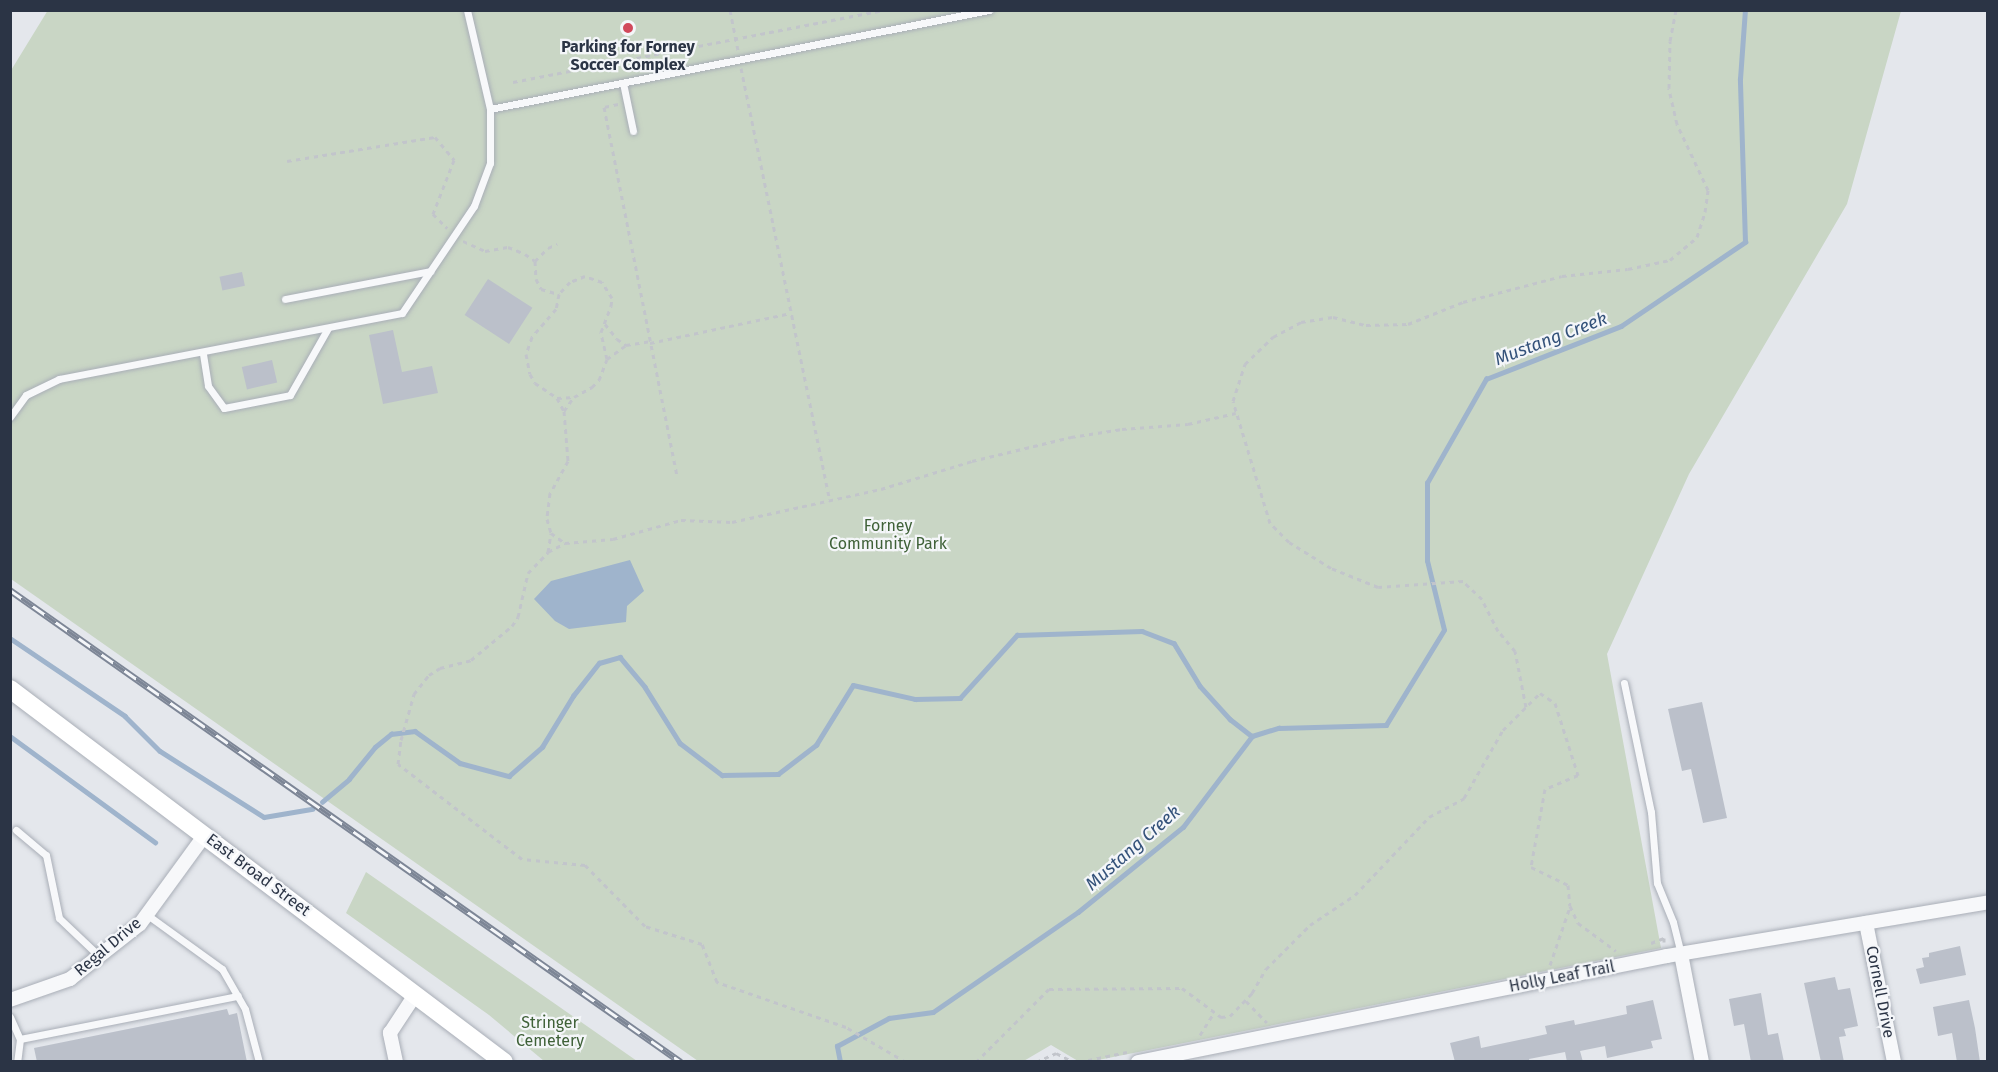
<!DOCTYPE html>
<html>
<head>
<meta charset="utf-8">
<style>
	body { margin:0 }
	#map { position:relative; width:1998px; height:1072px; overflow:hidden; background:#e4e7ec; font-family:"Fira Sans",sans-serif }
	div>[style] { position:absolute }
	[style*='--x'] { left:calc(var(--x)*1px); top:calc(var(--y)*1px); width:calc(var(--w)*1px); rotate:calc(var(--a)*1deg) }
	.green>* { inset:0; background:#c9d6c5 }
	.water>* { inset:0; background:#9fb4cc }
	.stream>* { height:4.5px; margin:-2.25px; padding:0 2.25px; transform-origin:2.25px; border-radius:2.25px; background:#9fb4cc }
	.building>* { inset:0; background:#bbc0ca; transform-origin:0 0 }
	.path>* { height:3px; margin-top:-1.5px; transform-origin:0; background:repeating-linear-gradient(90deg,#c2c5cb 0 4.5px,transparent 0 9px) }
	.roads { filter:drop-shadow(0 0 2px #a9aeb7) drop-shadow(0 0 2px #a9aeb7) }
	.lane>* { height:7px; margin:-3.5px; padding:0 3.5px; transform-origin:3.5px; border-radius:3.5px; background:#f7f8fa }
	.street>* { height:14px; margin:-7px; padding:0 7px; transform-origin:7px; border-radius:7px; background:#f7f8fa }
	.secondary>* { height:18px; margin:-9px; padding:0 9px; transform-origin:9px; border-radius:9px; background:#fff }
	.rail>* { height:7px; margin-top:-3.5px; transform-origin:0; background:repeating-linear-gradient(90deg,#f4f6f9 0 14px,#7d8696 0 28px); box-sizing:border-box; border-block:2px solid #7d8696 }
	.dots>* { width:16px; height:16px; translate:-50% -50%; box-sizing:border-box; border:3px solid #f4f6f9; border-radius:50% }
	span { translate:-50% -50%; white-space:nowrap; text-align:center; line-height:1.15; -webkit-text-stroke:4.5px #f4f6f9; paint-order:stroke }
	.poi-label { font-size:16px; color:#2b3445; font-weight:700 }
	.park-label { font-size:16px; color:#3f6138 }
	.street-label { font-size:16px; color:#2b3445 }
	.water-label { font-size:18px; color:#34527a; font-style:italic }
	.frame { position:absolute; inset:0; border:12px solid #2b3445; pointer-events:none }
</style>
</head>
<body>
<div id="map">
	<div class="green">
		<i style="clip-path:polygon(48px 10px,1901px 11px,1847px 204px,1689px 474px,1607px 654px,1661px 948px,1088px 1062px,1078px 1061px,1051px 1045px,1022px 1062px,698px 1061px,11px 579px,10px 72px)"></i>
		<i style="clip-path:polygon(366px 872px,637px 1061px,544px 1061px,489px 1015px,346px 913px)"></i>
	</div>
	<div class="water">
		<i style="clip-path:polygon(630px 560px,644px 591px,627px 606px,626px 622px,569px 629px,555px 621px,534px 599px,551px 581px)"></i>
	</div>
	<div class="stream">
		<i style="--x:10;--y:638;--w:139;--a:34.1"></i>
		<i style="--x:125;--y:716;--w:49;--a:45"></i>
		<i style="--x:160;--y:751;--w:123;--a:32.4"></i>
		<i style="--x:264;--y:817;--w:49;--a:-9.5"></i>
		<i style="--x:10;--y:736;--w:180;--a:36.2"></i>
		<i style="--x:322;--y:802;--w:35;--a:-40"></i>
		<i style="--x:349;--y:779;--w:41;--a:-50.9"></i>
		<i style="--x:375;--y:747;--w:21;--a:-39"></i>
		<i style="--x:391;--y:734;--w:24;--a:-7"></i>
		<i style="--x:415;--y:731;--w:55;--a:35.4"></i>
		<i style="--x:460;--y:763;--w:51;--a:14.9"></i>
		<i style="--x:509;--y:776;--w:44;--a:-41.3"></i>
		<i style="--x:542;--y:747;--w:60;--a:-58.7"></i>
		<i style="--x:573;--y:696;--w:42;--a:-51.8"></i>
		<i style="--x:599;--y:663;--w:22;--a:-16"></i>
		<i style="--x:620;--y:657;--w:39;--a:50"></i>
		<i style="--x:645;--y:687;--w:66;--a:58"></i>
		<i style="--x:680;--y:743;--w:53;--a:37.3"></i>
		<i style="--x:722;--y:775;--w:56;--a:-1"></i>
		<i style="--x:778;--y:774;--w:48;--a:-37.3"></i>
		<i style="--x:816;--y:745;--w:70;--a:-58.3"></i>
		<i style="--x:853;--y:685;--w:64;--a:12.7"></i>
		<i style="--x:915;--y:699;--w:45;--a:-1.3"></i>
		<i style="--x:960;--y:698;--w:85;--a:-47.9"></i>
		<i style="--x:1017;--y:635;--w:125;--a:-1.8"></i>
		<i style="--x:1142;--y:631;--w:34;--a:21"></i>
		<i style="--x:1174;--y:643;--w:50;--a:58.8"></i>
		<i style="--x:1200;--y:686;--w:45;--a:47.7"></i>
		<i style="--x:1230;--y:719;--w:28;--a:38"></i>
		<i style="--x:840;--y:1062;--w:16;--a:-101"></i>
		<i style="--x:837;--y:1046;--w:59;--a:-28.3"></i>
		<i style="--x:889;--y:1018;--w:44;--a:-7.8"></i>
		<i style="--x:933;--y:1012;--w:176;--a:-34.6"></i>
		<i style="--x:1078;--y:912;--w:135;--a:-39"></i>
		<i style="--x:1183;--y:827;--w:114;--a:-52.8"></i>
		<i style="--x:1252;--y:736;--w:28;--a:-17"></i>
		<i style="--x:1279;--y:728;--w:107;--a:-1.6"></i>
		<i style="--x:1386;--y:725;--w:111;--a:-58.6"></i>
		<i style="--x:1444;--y:630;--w:71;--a:-103.8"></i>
		<i style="--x:1427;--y:561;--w:78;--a:-90"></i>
		<i style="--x:1427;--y:483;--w:120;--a:-60.4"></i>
		<i style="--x:1486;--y:379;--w:145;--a:-21.4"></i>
		<i style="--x:1621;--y:326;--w:150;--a:-34.1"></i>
		<i style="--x:1745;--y:242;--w:163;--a:-91.8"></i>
		<i style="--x:1740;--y:79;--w:69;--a:-85.9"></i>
	</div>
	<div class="building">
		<i style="left:242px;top:272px;width:14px;height:23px;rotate:78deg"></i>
		<i style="left:488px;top:279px;width:53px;height:43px;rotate:33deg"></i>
		<i style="clip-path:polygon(393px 330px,402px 372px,432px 366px,438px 393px,383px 404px,369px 335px)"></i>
		<i style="left:272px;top:360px;width:23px;height:31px;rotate:77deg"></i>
		<i style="clip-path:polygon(1702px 702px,1727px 818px,1703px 823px,1691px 769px,1682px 771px,1668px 709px)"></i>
		<i style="clip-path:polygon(1960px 946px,1966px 975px,1920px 984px,1916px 969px,1924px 967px,1922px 958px,1929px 957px,1929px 953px)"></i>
		<i style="clip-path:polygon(1835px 977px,1838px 990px,1850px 988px,1858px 1026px,1844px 1029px,1846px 1036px,1839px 1037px,1844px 1062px,1821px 1062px,1804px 983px)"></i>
		<i style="clip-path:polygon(1761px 993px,1768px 1035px,1778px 1033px,1784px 1062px,1751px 1062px,1744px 1024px,1734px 1026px,1729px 999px)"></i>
		<i style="clip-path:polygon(1653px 1000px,1662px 1039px,1651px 1041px,1653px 1048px,1607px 1058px,1605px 1046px,1580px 1051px,1583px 1062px,1567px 1062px,1565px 1052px,1529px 1059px,1530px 1062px,1455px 1062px,1450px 1043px,1479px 1036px,1481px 1048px,1547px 1034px,1545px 1026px,1574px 1020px,1575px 1025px,1627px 1014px,1626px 1006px)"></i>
		<i style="clip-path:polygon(1969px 1000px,1975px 1028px,1980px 1062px,1957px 1062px,1952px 1033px,1938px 1036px,1933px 1007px)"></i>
		<i style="clip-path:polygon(227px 1009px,229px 1015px,237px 1013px,247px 1062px,37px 1062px,34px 1048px)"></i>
	</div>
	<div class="path">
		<i style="--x:730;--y:10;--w:41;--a:78.7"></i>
		<i style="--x:741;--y:68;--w:442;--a:78.4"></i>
		<i style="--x:513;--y:82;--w:379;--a:-11"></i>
		<i style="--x:618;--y:104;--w:14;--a:168"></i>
		<i style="--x:604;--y:107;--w:376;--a:78.8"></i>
		<i style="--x:287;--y:161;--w:150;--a:-9.2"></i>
		<i style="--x:435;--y:137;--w:30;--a:50"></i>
		<i style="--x:454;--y:160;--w:58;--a:111.3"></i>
		<i style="--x:433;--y:214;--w:20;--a:45"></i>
		<i style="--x:463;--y:241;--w:24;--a:24"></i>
		<i style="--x:485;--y:251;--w:23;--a:-10"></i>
		<i style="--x:508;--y:247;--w:18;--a:22"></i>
		<i style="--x:525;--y:254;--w:12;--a:35"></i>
		<i style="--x:535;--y:261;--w:18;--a:87"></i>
		<i style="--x:536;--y:279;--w:11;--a:63"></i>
		<i style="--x:541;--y:289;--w:19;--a:16"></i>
		<i style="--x:559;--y:294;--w:15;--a:101"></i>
		<i style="--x:556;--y:309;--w:37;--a:131"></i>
		<i style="--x:532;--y:337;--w:18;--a:109"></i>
		<i style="--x:526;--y:354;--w:20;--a:79"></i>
		<i style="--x:530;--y:374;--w:10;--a:61"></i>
		<i style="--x:535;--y:383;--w:27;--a:34"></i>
		<i style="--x:557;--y:398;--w:15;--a:62"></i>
		<i style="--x:564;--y:411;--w:50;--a:85.4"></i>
		<i style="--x:568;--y:461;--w:37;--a:119"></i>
		<i style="--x:550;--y:493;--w:26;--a:97"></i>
		<i style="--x:547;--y:519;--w:15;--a:74"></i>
		<i style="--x:551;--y:533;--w:17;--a:36"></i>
		<i style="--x:535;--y:261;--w:18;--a:-45"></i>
		<i style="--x:548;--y:248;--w:10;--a:-24"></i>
		<i style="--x:605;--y:324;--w:19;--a:51"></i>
		<i style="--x:617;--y:339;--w:11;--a:34"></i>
		<i style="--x:626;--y:345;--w:24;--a:-9"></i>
		<i style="--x:650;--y:343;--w:144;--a:-12"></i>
		<i style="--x:607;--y:359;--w:24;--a:-36"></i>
		<i style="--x:557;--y:398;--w:17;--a:-3"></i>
		<i style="--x:574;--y:397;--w:21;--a:-29"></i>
		<i style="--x:592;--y:387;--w:10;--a:-45"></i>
		<i style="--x:599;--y:380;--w:22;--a:-69"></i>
		<i style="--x:607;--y:359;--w:28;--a:-103"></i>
		<i style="--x:601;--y:332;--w:28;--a:-69"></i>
		<i style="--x:611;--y:306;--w:8;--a:-83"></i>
		<i style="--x:612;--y:298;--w:19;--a:-122"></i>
		<i style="--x:602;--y:282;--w:18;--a:-161"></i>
		<i style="--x:585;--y:276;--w:16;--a:158"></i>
		<i style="--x:570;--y:282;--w:16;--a:133"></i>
		<i style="--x:564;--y:411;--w:16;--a:-55"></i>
		<i style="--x:548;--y:552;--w:19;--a:-81"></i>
		<i style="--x:1526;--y:707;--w:57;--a:-101.1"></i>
		<i style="--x:1515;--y:651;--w:26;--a:-130"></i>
		<i style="--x:1498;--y:631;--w:36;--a:-117"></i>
		<i style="--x:1482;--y:599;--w:26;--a:-137"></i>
		<i style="--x:1463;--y:581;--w:85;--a:176"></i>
		<i style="--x:1378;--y:587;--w:51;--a:-158"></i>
		<i style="--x:1331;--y:568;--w:49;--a:-148.2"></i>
		<i style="--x:1289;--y:542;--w:27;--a:-135"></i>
		<i style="--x:1270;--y:523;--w:127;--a:-106.9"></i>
		<i style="--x:1233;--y:401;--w:39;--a:-72"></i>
		<i style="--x:1245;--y:364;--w:39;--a:-44"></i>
		<i style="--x:1273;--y:337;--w:32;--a:-28"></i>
		<i style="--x:1301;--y:322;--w:32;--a:-9"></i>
		<i style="--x:1333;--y:317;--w:34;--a:14"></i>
		<i style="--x:1366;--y:325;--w:42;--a:-1.4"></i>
		<i style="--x:1408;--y:324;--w:59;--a:-21.8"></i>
		<i style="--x:1463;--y:302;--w:102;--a:-14.7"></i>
		<i style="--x:1562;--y:276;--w:66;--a:-6.1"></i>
		<i style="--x:1628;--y:269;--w:43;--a:-12.1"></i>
		<i style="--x:1670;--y:260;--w:35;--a:-40"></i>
		<i style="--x:1697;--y:237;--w:26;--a:-72"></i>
		<i style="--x:1705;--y:212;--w:22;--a:-82"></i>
		<i style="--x:1708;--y:190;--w:73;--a:-115.2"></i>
		<i style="--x:1677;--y:124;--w:37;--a:-103"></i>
		<i style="--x:1669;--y:88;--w:47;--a:-88.8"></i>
		<i style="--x:1670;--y:41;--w:32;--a:-79"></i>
		<i style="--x:1651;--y:943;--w:14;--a:-21"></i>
		<i style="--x:1664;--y:938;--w:4;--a:90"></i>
		<i style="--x:1550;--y:965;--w:61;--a:-71"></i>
		<i style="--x:1246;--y:1001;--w:30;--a:46"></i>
		<i style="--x:1200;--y:1035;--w:26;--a:-58"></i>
		<i style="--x:906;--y:1062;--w:69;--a:-149.7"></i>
		<i style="--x:846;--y:1027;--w:137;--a:-160.8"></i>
		<i style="--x:717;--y:982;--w:41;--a:-111.5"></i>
		<i style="--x:702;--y:944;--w:60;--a:-162.5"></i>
		<i style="--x:645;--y:926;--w:86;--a:-134.5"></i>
		<i style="--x:585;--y:865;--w:63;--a:-174.6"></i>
		<i style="--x:522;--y:859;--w:156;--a:-142.5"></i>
		<i style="--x:398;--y:764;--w:24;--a:-83"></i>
		<i style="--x:401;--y:740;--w:48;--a:-74.2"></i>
		<i style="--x:414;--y:694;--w:24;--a:-52"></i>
		<i style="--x:429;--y:675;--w:13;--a:-32"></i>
		<i style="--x:440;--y:668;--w:32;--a:-14"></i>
		<i style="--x:471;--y:660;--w:53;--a:-39.7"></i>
		<i style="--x:512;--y:626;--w:11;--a:-56"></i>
		<i style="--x:518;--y:617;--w:45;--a:-77.2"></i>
		<i style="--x:528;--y:573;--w:29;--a:-46"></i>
		<i style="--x:548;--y:552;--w:19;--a:-28"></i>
		<i style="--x:565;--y:543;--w:48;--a:-4.8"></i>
		<i style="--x:613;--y:539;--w:71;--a:-15.6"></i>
		<i style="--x:681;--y:520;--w:51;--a:2.2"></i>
		<i style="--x:732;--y:522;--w:153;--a:-12.5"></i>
		<i style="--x:881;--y:489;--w:95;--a:-17.1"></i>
		<i style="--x:972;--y:461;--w:102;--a:-13.6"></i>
		<i style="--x:1071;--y:437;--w:52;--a:-8.9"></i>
		<i style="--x:1122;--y:429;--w:66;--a:-4.3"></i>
		<i style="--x:1188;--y:424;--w:49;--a:-12.9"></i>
		<i style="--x:976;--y:1062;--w:103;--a:-45"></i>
		<i style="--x:1049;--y:989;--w:133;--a:-0.4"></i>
		<i style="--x:1182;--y:988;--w:49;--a:36.6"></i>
		<i style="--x:1221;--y:1017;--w:9;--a:-6"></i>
		<i style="--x:1230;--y:1016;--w:32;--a:-46"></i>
		<i style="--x:1252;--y:993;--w:28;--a:-60"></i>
		<i style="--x:1266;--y:969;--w:62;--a:-45"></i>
		<i style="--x:1310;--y:925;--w:54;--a:-33.7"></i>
		<i style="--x:1355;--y:895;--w:108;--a:-46.5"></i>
		<i style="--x:1429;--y:817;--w:40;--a:-28"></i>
		<i style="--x:1464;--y:798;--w:78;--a:-60.2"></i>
		<i style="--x:1503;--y:730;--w:52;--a:-45"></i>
		<i style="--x:1540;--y:693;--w:18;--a:34"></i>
		<i style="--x:1555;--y:703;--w:76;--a:72.3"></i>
		<i style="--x:1578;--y:775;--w:36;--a:157"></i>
		<i style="--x:1545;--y:789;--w:79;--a:100.2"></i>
		<i style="--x:1531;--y:867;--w:41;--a:25.9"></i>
		<i style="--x:1568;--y:885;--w:21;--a:85"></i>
		<i style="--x:1570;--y:906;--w:19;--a:65"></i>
		<i style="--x:1578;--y:923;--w:47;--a:36.4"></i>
		<i style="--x:1036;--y:1062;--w:22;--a:-24"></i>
		<i style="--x:1056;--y:1053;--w:20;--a:27"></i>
		<i style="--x:1079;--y:1062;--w:49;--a:-11.8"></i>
	</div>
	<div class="roads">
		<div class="lane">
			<i style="--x:623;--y:83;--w:49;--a:78.2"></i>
			<i style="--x:490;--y:109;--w:509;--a:-11.22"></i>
			<i style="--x:285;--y:299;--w:148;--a:-10.9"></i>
			<i style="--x:203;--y:354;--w:32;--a:81"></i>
			<i style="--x:208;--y:386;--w:27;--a:54"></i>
			<i style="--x:224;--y:408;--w:67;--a:-11.1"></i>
			<i style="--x:290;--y:395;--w:77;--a:-60.4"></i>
			<i style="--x:10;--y:417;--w:27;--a:-54"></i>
			<i style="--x:26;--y:395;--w:37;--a:-26"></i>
			<i style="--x:59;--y:379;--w:349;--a:-10.9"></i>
			<i style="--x:402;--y:313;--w:129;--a:-56.1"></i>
			<i style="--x:474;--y:206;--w:46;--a:-69.6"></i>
			<i style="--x:490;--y:163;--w:54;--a:-90"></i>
			<i style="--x:490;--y:109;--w:102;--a:-103.1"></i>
			<i style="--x:1624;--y:683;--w:132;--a:78.2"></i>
			<i style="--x:1651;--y:812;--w:71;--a:85.2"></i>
			<i style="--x:1657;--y:883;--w:42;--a:67.7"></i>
			<i style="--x:1673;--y:922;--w:33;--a:76"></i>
			<i style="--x:16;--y:830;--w:39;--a:40"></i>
			<i style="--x:46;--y:855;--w:64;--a:78.3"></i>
			<i style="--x:59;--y:918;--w:55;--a:43.5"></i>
			<i style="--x:146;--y:914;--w:94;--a:35.9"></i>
			<i style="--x:222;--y:969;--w:46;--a:60.1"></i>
			<i style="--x:245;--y:1009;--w:55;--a:75.2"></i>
			<i style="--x:10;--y:1017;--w:24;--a:66"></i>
			<i style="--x:20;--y:1039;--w:23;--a:97"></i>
			<i style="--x:20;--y:1039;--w:222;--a:-11.2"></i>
		</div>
		<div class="street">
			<i style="--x:1866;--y:923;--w:142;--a:78.6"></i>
			<i style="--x:1681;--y:954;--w:110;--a:79"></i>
			<i style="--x:10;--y:1000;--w:64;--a:-19.3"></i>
			<i style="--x:70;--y:979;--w:89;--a:-38.2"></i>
			<i style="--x:140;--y:924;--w:110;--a:-53.9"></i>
			<i style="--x:396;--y:1062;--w:30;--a:-102"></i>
			<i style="--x:390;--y:1033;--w:45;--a:-56.7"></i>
			<i style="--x:1138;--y:1062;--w:540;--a:-11.33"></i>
			<i style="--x:1667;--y:956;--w:326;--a:-9.5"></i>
		</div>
		<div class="secondary">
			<i style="--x:10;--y:689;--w:619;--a:37.06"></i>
		</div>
	</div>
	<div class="rail">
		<i style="--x:10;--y:590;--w:820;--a:35.12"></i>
	</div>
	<div class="dots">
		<i style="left:628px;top:28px;background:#d1495b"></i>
	</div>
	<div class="poi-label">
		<span style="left:628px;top:56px">Parking for Forney<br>Soccer Complex</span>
	</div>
	<div class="park-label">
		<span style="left:888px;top:535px">Forney<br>Community Park</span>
		<span style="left:550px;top:1032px">Stringer<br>Cemetery</span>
	</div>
	<div class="street-label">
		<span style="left:258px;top:875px;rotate:37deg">East Broad Street</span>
		<span style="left:108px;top:947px;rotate:-40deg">Regal Drive</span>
		<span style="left:1562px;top:977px;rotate:-11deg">Holly Leaf Trail</span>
		<span style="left:1880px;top:992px;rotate:79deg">Cornell Drive</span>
	</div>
	<div class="water-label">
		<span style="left:1551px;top:339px;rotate:-21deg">Mustang Creek</span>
		<span style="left:1133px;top:848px;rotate:-41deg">Mustang Creek</span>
	</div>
	<div class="frame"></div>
</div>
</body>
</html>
